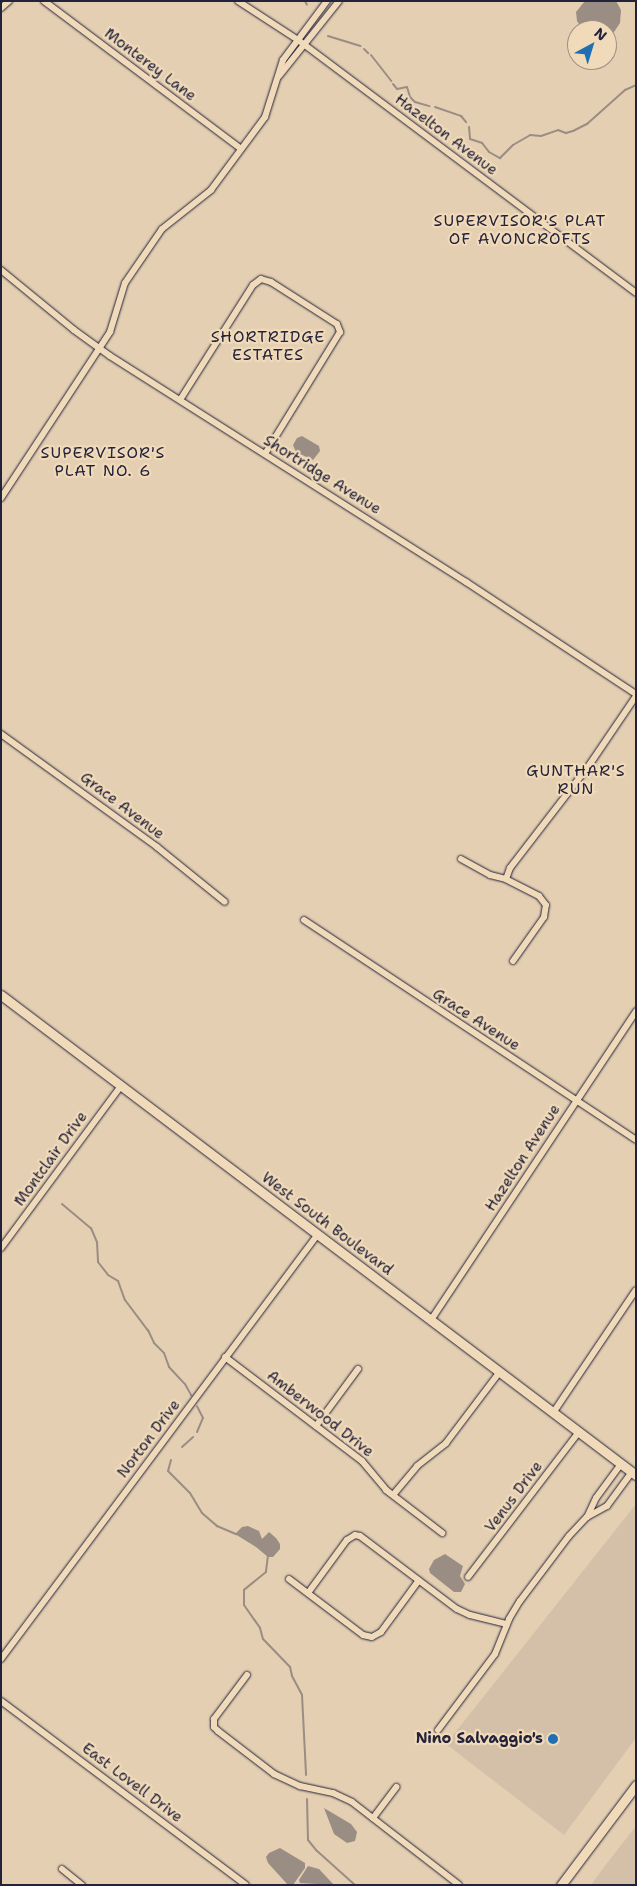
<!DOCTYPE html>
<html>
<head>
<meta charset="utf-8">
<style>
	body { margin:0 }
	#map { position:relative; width:637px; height:1886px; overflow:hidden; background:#e4cfb2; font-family:"Shantell Sans",sans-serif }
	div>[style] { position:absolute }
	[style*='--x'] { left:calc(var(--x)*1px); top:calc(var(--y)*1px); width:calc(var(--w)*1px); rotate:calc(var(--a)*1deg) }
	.built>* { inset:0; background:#d4c0a8 }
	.water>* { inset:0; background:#9a8d84 }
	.stream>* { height:2px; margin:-1px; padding:0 1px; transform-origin:1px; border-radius:1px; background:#9a8d84 }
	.roads { filter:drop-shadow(0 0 1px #22223b) drop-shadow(0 0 1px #22223b) }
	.minor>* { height:6px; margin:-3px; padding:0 3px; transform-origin:3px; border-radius:3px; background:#f0dab9 }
	.tertiary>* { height:9px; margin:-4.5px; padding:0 4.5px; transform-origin:4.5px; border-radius:4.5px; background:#f0dab9 }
	.secondary>* { height:9px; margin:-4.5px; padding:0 4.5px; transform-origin:4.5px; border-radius:4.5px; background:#f0dab9 }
	.dots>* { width:14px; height:14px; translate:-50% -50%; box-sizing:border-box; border:2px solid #f0dab9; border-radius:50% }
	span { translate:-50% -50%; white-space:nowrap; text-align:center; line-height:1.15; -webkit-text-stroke:4.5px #f0dab9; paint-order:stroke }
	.street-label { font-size:15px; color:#22223b }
	.poi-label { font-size:15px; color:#22223b; font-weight:700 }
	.right { translate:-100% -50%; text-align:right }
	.neighbourhood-label { font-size:16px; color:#22223b; letter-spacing:1px }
	.frame { position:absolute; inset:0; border:2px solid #22223b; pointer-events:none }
	.north { position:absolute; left:567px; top:20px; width:50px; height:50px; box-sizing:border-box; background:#f0dab9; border:1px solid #9e9087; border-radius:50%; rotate:39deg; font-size:14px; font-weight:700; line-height:20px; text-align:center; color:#22223b }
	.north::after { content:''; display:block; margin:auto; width:18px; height:22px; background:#1f6fb2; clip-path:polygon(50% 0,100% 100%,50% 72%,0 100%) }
</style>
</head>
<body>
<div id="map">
	<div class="built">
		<i style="clip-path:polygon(636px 1504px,636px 1738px,564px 1835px,446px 1744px)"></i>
		<i style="clip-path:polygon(636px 1826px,636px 1885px,591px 1885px,604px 1867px)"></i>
	</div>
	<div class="water">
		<i style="clip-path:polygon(585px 1px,616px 1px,621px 10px,620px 23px,614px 32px,607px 37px,607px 30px,583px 30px,577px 21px,576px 12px)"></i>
		<i style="clip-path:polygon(302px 436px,319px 446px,320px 451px,313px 460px,296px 452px,293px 445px,297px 438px)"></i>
		<i style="clip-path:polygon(248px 1526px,259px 1531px,262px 1539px,269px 1532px,276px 1538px,280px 1544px,280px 1549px,273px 1557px,268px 1557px,256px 1547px,235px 1534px,242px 1527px)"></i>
		<i style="clip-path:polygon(445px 1554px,463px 1566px,460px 1576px,465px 1584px,461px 1592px,454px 1592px,430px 1573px,429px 1569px,434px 1560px)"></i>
		<i style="clip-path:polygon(324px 1808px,351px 1824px,357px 1832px,355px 1841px,347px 1843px,334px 1834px)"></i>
		<i style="clip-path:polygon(280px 1848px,305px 1863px,305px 1868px,293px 1885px,288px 1885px,268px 1863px,266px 1857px,269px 1853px)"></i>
		<i style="clip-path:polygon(308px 1866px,319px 1869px,334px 1885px,300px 1883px,299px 1880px)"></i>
	</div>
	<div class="stream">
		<i style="--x:305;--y:1;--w:4;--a:63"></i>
		<i style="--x:328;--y:36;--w:34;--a:17"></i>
		<i style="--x:364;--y:49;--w:6;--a:45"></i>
		<i style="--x:371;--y:55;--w:33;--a:52"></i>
		<i style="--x:393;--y:84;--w:6;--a:51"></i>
		<i style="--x:397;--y:89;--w:10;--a:-11"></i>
		<i style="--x:407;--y:87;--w:10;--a:73"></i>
		<i style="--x:410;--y:97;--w:7;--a:45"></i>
		<i style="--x:415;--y:102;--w:15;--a:16"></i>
		<i style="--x:435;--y:107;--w:28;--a:19"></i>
		<i style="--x:461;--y:116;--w:8;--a:50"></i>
		<i style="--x:469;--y:127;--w:12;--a:85"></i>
		<i style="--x:470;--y:139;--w:13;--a:18"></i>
		<i style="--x:482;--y:143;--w:11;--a:52"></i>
		<i style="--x:489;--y:152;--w:13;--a:29"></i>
		<i style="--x:500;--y:158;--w:18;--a:-45"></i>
		<i style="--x:513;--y:145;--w:20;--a:-30"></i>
		<i style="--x:530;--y:135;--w:11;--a:5"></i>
		<i style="--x:541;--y:136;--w:18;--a:-19"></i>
		<i style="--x:558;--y:130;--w:9;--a:21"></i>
		<i style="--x:566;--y:133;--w:7;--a:-16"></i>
		<i style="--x:573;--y:131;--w:16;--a:-27"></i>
		<i style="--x:587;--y:124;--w:51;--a:-41.8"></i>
		<i style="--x:625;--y:90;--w:12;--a:-24"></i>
		<i style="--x:62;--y:1204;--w:38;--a:40"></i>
		<i style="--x:91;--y:1228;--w:15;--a:67"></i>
		<i style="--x:97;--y:1242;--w:20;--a:87"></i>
		<i style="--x:98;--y:1262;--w:16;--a:52"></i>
		<i style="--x:108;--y:1275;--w:12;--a:31"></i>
		<i style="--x:118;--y:1281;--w:20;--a:70"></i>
		<i style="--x:125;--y:1300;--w:38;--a:53"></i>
		<i style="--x:148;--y:1330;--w:14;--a:65"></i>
		<i style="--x:154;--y:1343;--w:14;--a:45"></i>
		<i style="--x:164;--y:1353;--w:15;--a:70"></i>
		<i style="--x:169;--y:1367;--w:23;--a:47"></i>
		<i style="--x:185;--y:1384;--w:13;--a:61"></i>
		<i style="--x:197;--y:1432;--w:15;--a:-67"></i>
		<i style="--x:203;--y:1418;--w:13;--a:-117"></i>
		<i style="--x:182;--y:1447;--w:15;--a:-42"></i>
		<i style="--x:171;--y:1460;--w:11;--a:105"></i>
		<i style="--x:168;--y:1471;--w:31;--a:45"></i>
		<i style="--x:190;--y:1493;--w:23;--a:59"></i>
		<i style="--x:202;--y:1513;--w:20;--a:41"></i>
		<i style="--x:217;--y:1526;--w:21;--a:23"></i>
		<i style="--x:268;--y:1555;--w:17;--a:97"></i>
		<i style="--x:266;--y:1572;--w:28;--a:141"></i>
		<i style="--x:244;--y:1590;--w:15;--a:90"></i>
		<i style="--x:244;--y:1605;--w:28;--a:55"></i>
		<i style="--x:260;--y:1628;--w:11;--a:75"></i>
		<i style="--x:263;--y:1639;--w:39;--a:46"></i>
		<i style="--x:290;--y:1667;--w:9;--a:77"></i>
		<i style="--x:292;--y:1676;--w:21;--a:62"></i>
		<i style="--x:302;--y:1695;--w:80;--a:87.1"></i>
		<i style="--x:307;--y:1799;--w:41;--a:88.6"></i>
		<i style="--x:308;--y:1840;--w:13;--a:51"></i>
		<i style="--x:316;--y:1850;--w:52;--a:41.9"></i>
	</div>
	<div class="roads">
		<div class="minor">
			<i style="--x:44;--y:1;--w:246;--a:36.9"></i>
			<i style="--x:238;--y:1;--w:72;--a:33"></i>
			<i style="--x:298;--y:40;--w:422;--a:36.8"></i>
			<i style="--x:1;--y:8;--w:11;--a:-41"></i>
			<i style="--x:279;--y:76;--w:96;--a:-51.3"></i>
			<i style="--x:1;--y:270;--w:94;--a:39.4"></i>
			<i style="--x:74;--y:330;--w:44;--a:35.8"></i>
			<i style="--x:110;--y:356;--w:422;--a:32.4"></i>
			<i style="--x:466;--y:582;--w:204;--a:33.4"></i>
			<i style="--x:180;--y:400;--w:136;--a:-57.6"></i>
			<i style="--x:253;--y:285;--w:10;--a:-37"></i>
			<i style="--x:261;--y:279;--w:10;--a:17"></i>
			<i style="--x:271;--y:282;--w:78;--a:32.5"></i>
			<i style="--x:337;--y:324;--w:9;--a:69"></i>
			<i style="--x:340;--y:332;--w:143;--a:121.6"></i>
			<i style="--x:1;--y:498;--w:199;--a:-56.7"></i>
			<i style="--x:110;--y:332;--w:51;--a:-73"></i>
			<i style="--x:125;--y:283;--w:65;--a:-55.6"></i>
			<i style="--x:162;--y:229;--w:63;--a:-38.5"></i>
			<i style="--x:211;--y:190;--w:91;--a:-53.5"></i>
			<i style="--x:265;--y:117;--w:60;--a:-72.5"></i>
			<i style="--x:283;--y:60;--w:74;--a:-53.3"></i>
			<i style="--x:1;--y:734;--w:193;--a:35.9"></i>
			<i style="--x:157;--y:847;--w:87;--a:39"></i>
			<i style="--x:461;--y:859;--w:33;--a:29"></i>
			<i style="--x:490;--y:875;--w:16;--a:14"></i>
			<i style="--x:304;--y:920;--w:398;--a:33.5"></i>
			<i style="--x:513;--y:961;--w:54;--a:-54.8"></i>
			<i style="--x:544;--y:917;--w:12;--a:-81"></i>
			<i style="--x:546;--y:905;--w:11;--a:-128"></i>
			<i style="--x:539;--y:896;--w:37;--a:-153"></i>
			<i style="--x:506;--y:879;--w:12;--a:-70"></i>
			<i style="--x:510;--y:868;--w:131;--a:-52.4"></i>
			<i style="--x:590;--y:764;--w:82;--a:-55.9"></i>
			<i style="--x:1;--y:1248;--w:202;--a:-53.5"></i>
			<i style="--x:431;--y:1320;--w:371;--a:-56.4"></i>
			<i style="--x:225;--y:1357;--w:172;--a:37.2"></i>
			<i style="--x:362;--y:1461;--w:38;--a:50"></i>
			<i style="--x:386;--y:1490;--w:71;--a:37.5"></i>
			<i style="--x:553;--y:1413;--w:148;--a:-56"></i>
			<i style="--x:316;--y:1426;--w:71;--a:-53.6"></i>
			<i style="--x:621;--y:1464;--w:42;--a:126.3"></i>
			<i style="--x:596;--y:1498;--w:21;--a:115"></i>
			<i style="--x:587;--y:1517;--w:23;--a:-29"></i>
			<i style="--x:607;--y:1506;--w:42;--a:-53.7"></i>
			<i style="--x:393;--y:1495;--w:38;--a:-50"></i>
			<i style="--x:417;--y:1466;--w:37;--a:-38"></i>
			<i style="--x:446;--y:1443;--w:88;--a:-52.9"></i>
			<i style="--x:468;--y:1577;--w:183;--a:-52.6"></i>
			<i style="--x:289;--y:1579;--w:93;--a:37.1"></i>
			<i style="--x:363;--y:1635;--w:9;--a:13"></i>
			<i style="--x:372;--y:1637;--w:10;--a:-29"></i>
			<i style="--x:381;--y:1632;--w:64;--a:-53.8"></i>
			<i style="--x:308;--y:1593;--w:66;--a:-53.7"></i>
			<i style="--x:347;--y:1540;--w:9;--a:-32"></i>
			<i style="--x:355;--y:1535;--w:5;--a:11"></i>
			<i style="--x:360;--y:1536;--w:121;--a:37"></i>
			<i style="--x:457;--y:1609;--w:14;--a:25"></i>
			<i style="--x:470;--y:1615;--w:38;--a:14"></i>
			<i style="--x:1;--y:1659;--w:530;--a:-53.28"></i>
			<i style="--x:247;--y:1675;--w:55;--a:126.9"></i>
			<i style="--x:214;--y:1719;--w:8;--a:90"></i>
			<i style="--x:214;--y:1727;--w:6;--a:45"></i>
			<i style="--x:218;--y:1731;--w:71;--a:37.5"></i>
			<i style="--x:274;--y:1774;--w:29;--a:25"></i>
			<i style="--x:300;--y:1786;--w:34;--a:12"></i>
			<i style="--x:333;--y:1793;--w:21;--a:25"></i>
			<i style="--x:352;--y:1802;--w:135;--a:37.8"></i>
			<i style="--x:1;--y:1701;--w:306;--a:36.9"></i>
			<i style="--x:438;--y:1730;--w:95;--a:-53.1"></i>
			<i style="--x:495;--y:1654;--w:38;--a:-68"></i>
			<i style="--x:509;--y:1619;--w:21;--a:-59"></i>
			<i style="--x:520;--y:1601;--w:81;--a:-53"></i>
			<i style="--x:569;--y:1536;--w:26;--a:-47"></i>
			<i style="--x:373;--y:1818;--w:39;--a:-53"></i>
			<i style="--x:62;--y:1869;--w:26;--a:39"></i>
		</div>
		<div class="tertiary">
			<i style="--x:1;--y:995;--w:796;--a:37.09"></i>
		</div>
		<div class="secondary">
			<i style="--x:561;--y:1885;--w:125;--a:-53.1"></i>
		</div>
	</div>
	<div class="dots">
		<i style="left:553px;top:1739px;background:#1f6fb2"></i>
	</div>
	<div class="street-label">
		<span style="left:150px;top:65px;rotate:37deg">Monterey Lane</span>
		<span style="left:446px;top:135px;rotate:37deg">Hazelton Avenue</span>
		<span style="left:322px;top:475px;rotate:32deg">Shortridge Avenue</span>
		<span style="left:122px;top:806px;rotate:37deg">Grace Avenue</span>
		<span style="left:476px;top:1020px;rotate:33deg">Grace Avenue</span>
		<span style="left:523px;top:1158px;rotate:-57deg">Hazelton Avenue</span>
		<span style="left:51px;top:1159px;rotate:-54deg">Montclair Drive</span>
		<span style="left:327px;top:1224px;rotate:37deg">West South Boulevard</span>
		<span style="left:320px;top:1414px;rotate:38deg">Amberwood Drive</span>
		<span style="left:149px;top:1439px;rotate:-53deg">Norton Drive</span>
		<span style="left:514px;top:1497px;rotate:-53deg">Venus Drive</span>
		<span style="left:132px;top:1783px;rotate:37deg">East Lovell Drive</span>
	</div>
	<div class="poi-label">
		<span class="right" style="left:543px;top:1739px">Nino Salvaggio's</span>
	</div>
	<div class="neighbourhood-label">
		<span style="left:520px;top:230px">SUPERVISOR'S PLAT<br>OF AVONCROFTS</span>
		<span style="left:268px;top:346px">SHORTRIDGE<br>ESTATES</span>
		<span style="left:103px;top:462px">SUPERVISOR'S<br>PLAT NO. 6</span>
		<span style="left:576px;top:780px">GUNTHAR'S<br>RUN</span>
	</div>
	<div class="frame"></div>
	<div class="north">N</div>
</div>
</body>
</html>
